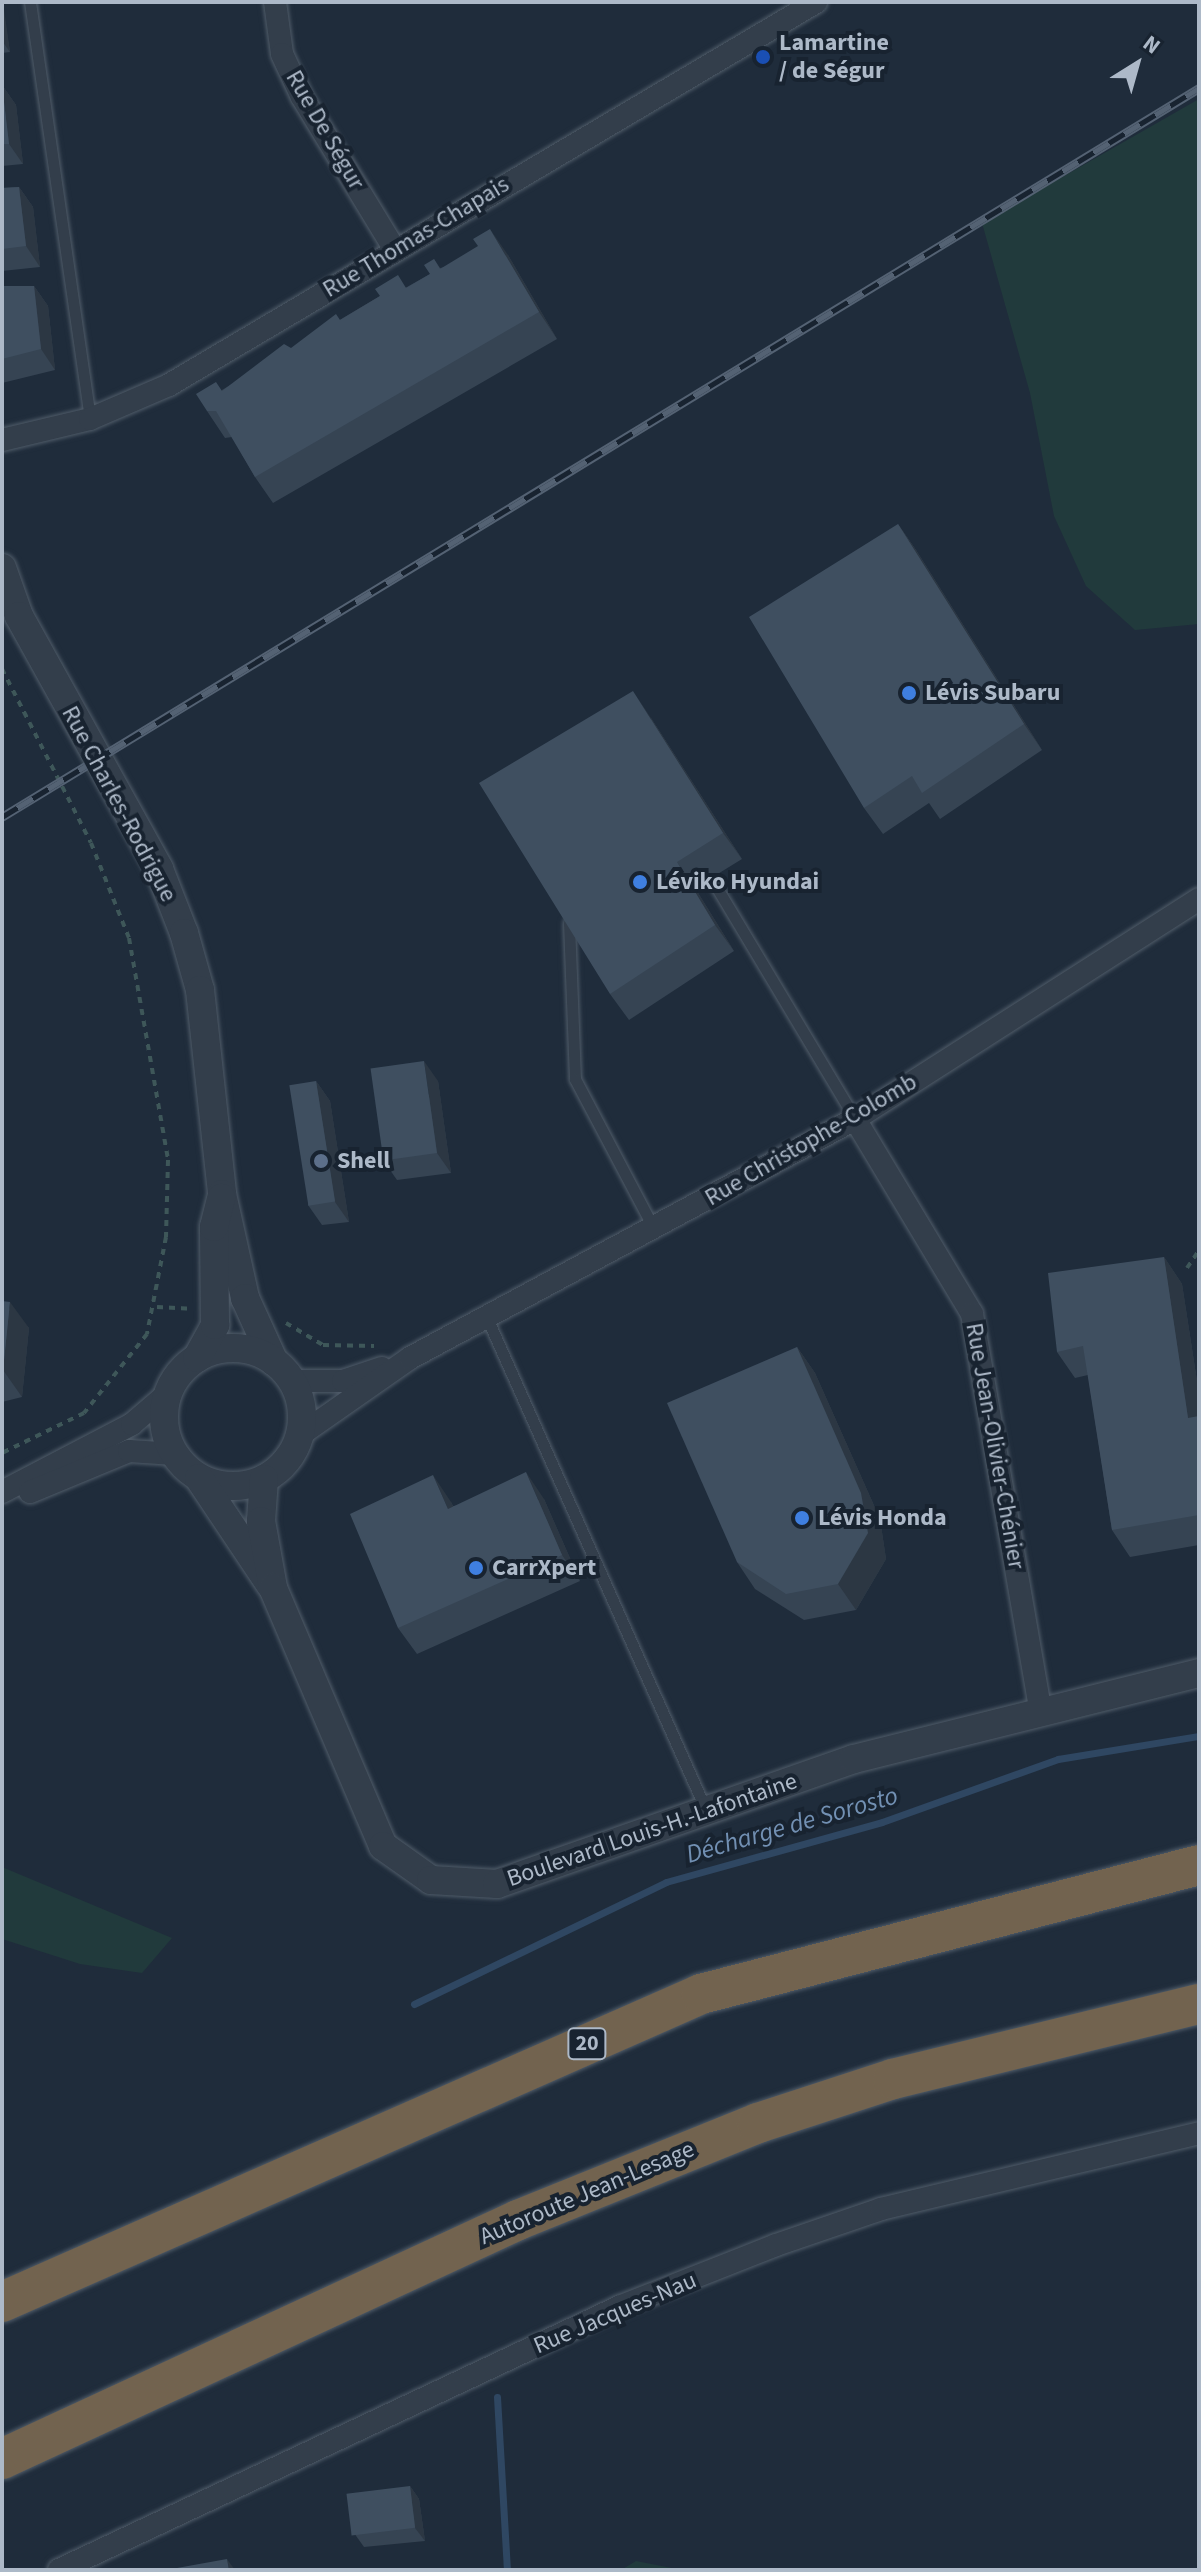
<!DOCTYPE html>
<html>
<head>
<meta charset="utf-8">
<style>
	body { margin:0 }
	#map { position:relative; width:1201px; height:2572px; overflow:hidden; background:#1f2c3b; font-family:"Source Sans 3",sans-serif }
	div>[style] { position:absolute }
	[style*='--x'] { left:calc(var(--x)*1px); top:calc(var(--y)*1px); width:calc(var(--w)*1px); rotate:calc(var(--a)*1deg) }
	.green>* { inset:0; background:#213a3c }
	.stream>* { height:7px; margin:-3.5px; padding:0 3.5px; transform-origin:3.5px; border-radius:3.5px; background:#2f4762 }
	.path>* { height:4px; margin-top:-2px; transform-origin:0; background:repeating-linear-gradient(90deg,#3e5759 0 6px,transparent 0 12px) }
	.roads { filter:drop-shadow(0 0 2px #505c69) drop-shadow(0 0 2px #505c69) }
	.service>* { height:11px; margin:-5.5px; padding:0 5.5px; transform-origin:5.5px; border-radius:5.5px; background:#333e4b }
	.minor>* { height:22px; margin:-11px; padding:0 11px; transform-origin:11px; border-radius:11px; background:#333e4b }
	.tertiary>* { height:28px; margin:-14px; padding:0 14px; transform-origin:14px; border-radius:14px; background:#333e4b }
	.tertiary>.ring { margin:-14px; padding:0; box-sizing:content-box; background:none; border:28px solid #333e4b; border-radius:50% }
	.motorway>* { height:40px; margin:-20px; padding:0 20px; transform-origin:20px; border-radius:20px; background:#72634f }
	.rail>* { height:9px; margin-top:-4.5px; transform-origin:0; background:repeating-linear-gradient(90deg,#182330 0 18px,#546273 0 36px); box-sizing:border-box; border-block:2px solid #546273 }
	.wall>* { inset:0; background:#364453 }
	.shaded-wall>* { inset:0; background:#2c3743 }
	.building>* { inset:0; background:#3f4f60; transform-origin:0 0 }
	.dots>* { width:22px; height:22px; translate:-50% -50%; box-sizing:border-box; border:4px solid #182330; border-radius:50% }
	span { translate:-50% -50%; white-space:nowrap; text-align:center; line-height:1.15; -webkit-text-stroke:8px #182330; paint-order:stroke }
	.shield-label span { padding:2px 6px; background:#182330; border:2px solid; border-radius:6px; -webkit-text-stroke-width:0 }
	.shield-label { font-size:22px; color:#adb9c8; font-weight:700 }
	.poi-label { font-size:24px; color:#adb9c8; font-weight:700 }
	.left { translate:0 -50%; text-align:left }
	.street-label { font-size:24px; color:#adb9c8 }
	.water-label { font-size:26px; color:#7290b3; font-style:italic }
	.frame { position:absolute; inset:0; border:4px solid #adb9c8; pointer-events:none }
	.north { position:absolute; left:1097px; top:24px; width:80px; height:80px; -webkit-text-stroke:6px #182330; paint-order:stroke; rotate:37deg; font-size:22px; font-weight:700; line-height:32px; text-align:center; color:#adb9c8 }
	.north::after { content:''; display:block; margin:auto; width:28px; height:36px; background:#adb9c8; clip-path:polygon(50% 0,100% 100%,50% 72%,0 100%) }
</style>
</head>
<body>
<div id="map">
	<div class="green">
		<i style="clip-path:polygon(1199px 99px,1199px 624px,1135px 630px,1086px 586px,1054px 516px,1030px 393px,982px 223px)"></i>
		<i style="clip-path:polygon(2px 1867px,172px 1938px,142px 1973px,80px 1964px,2px 1939px)"></i>
		<i style="clip-path:polygon(636px 2561px,682px 2570px,621px 2570px)"></i>
	</div>
	<div class="stream">
		<i style="--x:414;--y:2004;--w:280;--a:-25.8"></i>
		<i style="--x:666;--y:1882;--w:224;--a:-15.5"></i>
		<i style="--x:882;--y:1822;--w:187;--a:-19.7"></i>
		<i style="--x:1058;--y:1759;--w:143;--a:-9.3"></i>
		<i style="--x:497;--y:2397;--w:173;--a:86.7"></i>
	</div>
	<div class="path">
		<i style="--x:2;--y:669;--w:195;--a:62.9"></i>
		<i style="--x:91;--y:843;--w:102;--a:68.2"></i>
		<i style="--x:129;--y:938;--w:225;--a:80"></i>
		<i style="--x:168;--y:1160;--w:77;--a:91.5"></i>
		<i style="--x:166;--y:1237;--w:99;--a:101.1"></i>
		<i style="--x:147;--y:1334;--w:101;--a:128.6"></i>
		<i style="--x:84;--y:1413;--w:91;--a:154"></i>
		<i style="--x:1187;--y:1268;--w:22;--a:-56"></i>
		<i style="--x:157;--y:1307;--w:34;--a:3"></i>
		<i style="--x:286;--y:1323;--w:43;--a:30.7"></i>
		<i style="--x:323;--y:1345;--w:51;--a:1.1"></i>
	</div>
	<div class="roads">
		<div class="service">
			<i style="--x:30;--y:2;--w:421;--a:81.8"></i>
			<i style="--x:711;--y:878;--w:281;--a:59.1"></i>
			<i style="--x:569;--y:923;--w:156;--a:87.8"></i>
			<i style="--x:575;--y:1079;--w:170;--a:62.2"></i>
			<i style="--x:487;--y:1318;--w:539;--a:66.01"></i>
		</div>
		<div class="minor">
			<i style="--x:275;--y:2;--w:52;--a:82.3"></i>
			<i style="--x:282;--y:54;--w:47;--a:65.1"></i>
			<i style="--x:302;--y:97;--w:179;--a:58.7"></i>
			<i style="--x:2;--y:440;--w:90;--a:-13.4"></i>
			<i style="--x:90;--y:419;--w:86;--a:-23.3"></i>
			<i style="--x:169;--y:385;--w:752;--a:-30.62"></i>
			<i style="--x:855;--y:1119;--w:227;--a:59"></i>
			<i style="--x:972;--y:1314;--w:400;--a:80.2"></i>
			<i style="--x:292;--y:1381;--w:51;--a:0"></i>
			<i style="--x:343;--y:1381;--w:41;--a:-18.4"></i>
			<i style="--x:300;--y:1435;--w:134;--a:-35"></i>
			<i style="--x:410;--y:1358;--w:505;--a:-28.24"></i>
			<i style="--x:855;--y:1119;--w:408;--a:-32.6"></i>
			<i style="--x:2;--y:1492;--w:147;--a:-27.6"></i>
			<i style="--x:132;--y:1424;--w:46;--a:-40.6"></i>
			<i style="--x:30;--y:1492;--w:107;--a:-22.5"></i>
			<i style="--x:129;--y:1451;--w:46;--a:3.7"></i>
			<i style="--x:59;--y:2570;--w:619;--a:-25.16"></i>
			<i style="--x:619;--y:2307;--w:169;--a:-21.5"></i>
			<i style="--x:776;--y:2245;--w:111;--a:-18.9"></i>
			<i style="--x:881;--y:2209;--w:327;--a:-13.4"></i>
		</div>
		<div class="tertiary">
			<i style="--x:2;--y:568;--w:51;--a:70.5"></i>
			<i style="--x:19;--y:616;--w:289;--a:61"></i>
			<i style="--x:159;--y:869;--w:69;--a:68.7"></i>
			<i style="--x:184;--y:933;--w:59;--a:74.3"></i>
			<i style="--x:200;--y:990;--w:205;--a:83.8"></i>
			<i style="--x:222;--y:1194;--w:107;--a:77.5"></i>
			<i style="--x:245;--y:1298;--w:70;--a:65.6"></i>
			<i class="ring" style="left:164px;top:1348px;width:110px;height:110px"></i>
			<i style="--x:197;--y:1358;--w:38;--a:-61"></i>
			<i style="--x:215;--y:1325;--w:98;--a:-90.6"></i>
			<i style="--x:214;--y:1227;--w:30;--a:-76"></i>
			<i style="--x:199;--y:1478;--w:128;--a:56.2"></i>
			<i style="--x:264;--y:1479;--w:42;--a:94.1"></i>
			<i style="--x:261;--y:1521;--w:68;--a:79.8"></i>
			<i style="--x:273;--y:1588;--w:280;--a:66.9"></i>
			<i style="--x:383;--y:1846;--w:59;--a:35.3"></i>
			<i style="--x:431;--y:1880;--w:66;--a:3.5"></i>
			<i style="--x:497;--y:1884;--w:378;--a:-19.3"></i>
			<i style="--x:854;--y:1759;--w:356;--a:-14"></i>
		</div>
		<div class="motorway">
			<i style="--x:2;--y:2302;--w:764;--a:-23.78"></i>
			<i style="--x:701;--y:1994;--w:514;--a:-14.52"></i>
			<i style="--x:2;--y:2459;--w:569;--a:-24.85"></i>
			<i style="--x:518;--y:2220;--w:259;--a:-22"></i>
			<i style="--x:758;--y:2123;--w:142;--a:-18.1"></i>
			<i style="--x:893;--y:2079;--w:315;--a:-13.8"></i>
		</div>
	</div>
	<div class="rail">
		<i style="--x:2;--y:817;--w:1402;--a:-31.34"></i>
	</div>
	<div class="wall">
		<i style="clip-path:polygon(2px 2px,10px 52px,2px 53px)"></i>
		<i style="clip-path:polygon(2px 85px,16px 105px,23px 164px,2px 166px)"></i>
		<i style="clip-path:polygon(19px 187px,33px 207px,40px 267px,2px 271px,2px 188px)"></i>
		<i style="clip-path:polygon(508px 255px,557px 339px,273px 503px,255px 477px,232px 437px,225px 438px,207px 411px,222px 390px,380px 296px,407px 287px,430px 274px,434px 259px,440px 268px)"></i>
		<i style="clip-path:polygon(2px 286px,34px 286px,48px 306px,55px 370px,2px 383px)"></i>
		<i style="clip-path:polygon(898px 524px,916px 550px,1042px 750px,940px 819px,929px 803px,883px 834px,864px 808px)"></i>
		<i style="clip-path:polygon(651px 718px,742px 859px,695px 888px,734px 951px,629px 1020px,610px 994px)"></i>
		<i style="clip-path:polygon(316px 1081px,330px 1101px,349px 1222px,322px 1225px,308px 1205px)"></i>
		<i style="clip-path:polygon(438px 1081px,451px 1173px,397px 1180px,383px 1160px)"></i>
		<i style="clip-path:polygon(1164px 1257px,1182px 1284px,1199px 1394px,1199px 1545px,1130px 1557px,1112px 1530px,1088px 1375px,1075px 1378px,1057px 1352px)"></i>
		<i style="clip-path:polygon(2px 1301px,29px 1328px,22px 1397px,2px 1402px)"></i>
		<i style="clip-path:polygon(797px 1347px,815px 1373px,880px 1519px,886px 1559px,856px 1610px,804px 1620px,755px 1589px,737px 1562px)"></i>
		<i style="clip-path:polygon(544px 1499px,580px 1581px,417px 1654px,398px 1628px,451px 1502px,453px 1506px)"></i>
		<i style="clip-path:polygon(410px 2486px,419px 2499px,425px 2541px,364px 2547px,354px 2533px)"></i>
	</div>
	<div class="shaded-wall">
		<i style="clip-path:polygon(2px 2px,3px 2px,10px 52px,2px 41px)"></i>
		<i style="clip-path:polygon(2px 85px,16px 105px,23px 164px,9px 144px)"></i>
		<i style="clip-path:polygon(19px 187px,33px 207px,40px 267px,26px 246px)"></i>
		<i style="clip-path:polygon(490px 229px,508px 255px,557px 339px,539px 312px)"></i>
		<i style="clip-path:polygon(34px 286px,48px 306px,55px 370px,41px 349px)"></i>
		<i style="clip-path:polygon(898px 524px,916px 550px,1042px 750px,1024px 724px)"></i>
		<i style="clip-path:polygon(633px 691px,651px 718px,742px 859px,723px 833px)"></i>
		<i style="clip-path:polygon(677px 862px,695px 888px,734px 951px,715px 925px)"></i>
		<i style="clip-path:polygon(424px 1061px,438px 1081px,451px 1173px,437px 1153px)"></i>
		<i style="clip-path:polygon(316px 1081px,330px 1101px,349px 1222px,335px 1202px)"></i>
		<i style="clip-path:polygon(1164px 1257px,1182px 1284px,1199px 1394px,1199px 1433px,1188px 1418px)"></i>
		<i style="clip-path:polygon(10px 1302px,29px 1328px,22px 1397px,3px 1370px)"></i>
		<i style="clip-path:polygon(797px 1347px,815px 1373px,880px 1519px,886px 1559px,856px 1610px,838px 1584px)"></i>
		<i style="clip-path:polygon(526px 1472px,544px 1499px,580px 1581px,562px 1555px)"></i>
		<i style="clip-path:polygon(433px 1475px,451px 1502px,466px 1535px,448px 1509px)"></i>
		<i style="clip-path:polygon(410px 2486px,419px 2499px,425px 2541px,415px 2528px)"></i>
		<i style="clip-path:polygon(227px 2559px,235px 2570px,229px 2570px)"></i>
	</div>
	<div class="building">
		<i style="clip-path:polygon(2px 85px,9px 144px,2px 144px)"></i>
		<i style="clip-path:polygon(19px 187px,26px 246px,2px 249px,2px 188px)"></i>
		<i style="clip-path:polygon(490px 229px,539px 312px,255px 477px,216px 411px,207px 411px,196px 394px,216px 382px,222px 391px,284px 344px,291px 348px,336px 314px,340px 320px,380px 296px,375px 289px,398px 275px,406px 288px,430px 274px,424px 265px,434px 259px,440px 269px,478px 246px,473px 239px)"></i>
		<i style="clip-path:polygon(2px 286px,34px 286px,41px 349px,2px 359px)"></i>
		<i style="clip-path:polygon(898px 524px,1024px 724px,922px 793px,912px 776px,864px 808px,749px 617px)"></i>
		<i style="clip-path:polygon(633px 691px,723px 833px,677px 862px,715px 925px,610px 994px,479px 783px)"></i>
		<i style="left:424px;top:1061px;width:93px;height:54px;rotate:82deg"></i>
		<i style="left:316px;top:1081px;width:122px;height:27px;rotate:81deg"></i>
		<i style="clip-path:polygon(1164px 1257px,1188px 1418px,1199px 1416px,1199px 1515px,1112px 1530px,1083px 1346px,1057px 1352px,1048px 1273px)"></i>
		<i style="clip-path:polygon(2px 1301px,10px 1302px,3px 1370px,2px 1371px)"></i>
		<i style="clip-path:polygon(797px 1347px,861px 1493px,868px 1533px,838px 1584px,786px 1594px,737px 1562px,667px 1403px)"></i>
		<i style="clip-path:polygon(526px 1472px,562px 1555px,398px 1628px,350px 1514px,433px 1475px,448px 1509px)"></i>
		<i style="left:410px;top:2486px;width:42px;height:64px;rotate:83deg"></i>
		<i style="clip-path:polygon(227px 2559px,229px 2570px,178px 2570px,177px 2568px)"></i>
	</div>
	<div class="dots">
		<i style="left:763px;top:57px;background:#1a4fb4"></i>
		<i style="left:909px;top:693px;background:#3f7fe0"></i>
		<i style="left:640px;top:882px;background:#3f7fe0"></i>
		<i style="left:321px;top:1161px;background:#5c6f8a"></i>
		<i style="left:802px;top:1518px;background:#3f7fe0"></i>
		<i style="left:476px;top:1568px;background:#3f7fe0"></i>
	</div>
	<div class="shield-label">
		<span style="left:587px;top:2044px">20</span>
	</div>
	<div class="poi-label">
		<span class="left" style="left:779px;top:57px">Lamartine<br>/ de Ségur</span>
		<span class="left" style="left:925px;top:693px">Lévis Subaru</span>
		<span class="left" style="left:656px;top:882px">Léviko Hyundai</span>
		<span class="left" style="left:337px;top:1161px">Shell</span>
		<span class="left" style="left:818px;top:1518px">Lévis Honda</span>
		<span class="left" style="left:492px;top:1568px">CarrXpert</span>
	</div>
	<div class="street-label">
		<span style="left:325px;top:130px;rotate:60deg">Rue De Ségur</span>
		<span style="left:416px;top:237px;rotate:-31deg">Rue Thomas-Chapais</span>
		<span style="left:119px;top:804px;rotate:62deg">Rue Charles-Rodrigue</span>
		<span style="left:811px;top:1140px;rotate:-30deg">Rue Christophe-Colomb</span>
		<span style="left:995px;top:1446px;rotate:80deg">Rue Jean-Olivier-Chénier</span>
		<span style="left:652px;top:1830px;rotate:-19deg">Boulevard Louis-H.-Lafontaine</span>
		<span style="left:587px;top:2193px;rotate:-23deg">Autoroute Jean-Lesage</span>
		<span style="left:615px;top:2313px;rotate:-23deg">Rue Jacques-Nau</span>
	</div>
	<div class="water-label">
		<span style="left:792px;top:1825px;rotate:-16deg">Décharge de Sorosto</span>
	</div>
	<div class="frame"></div>
	<div class="north">N</div>
</div>
</body>
</html>
